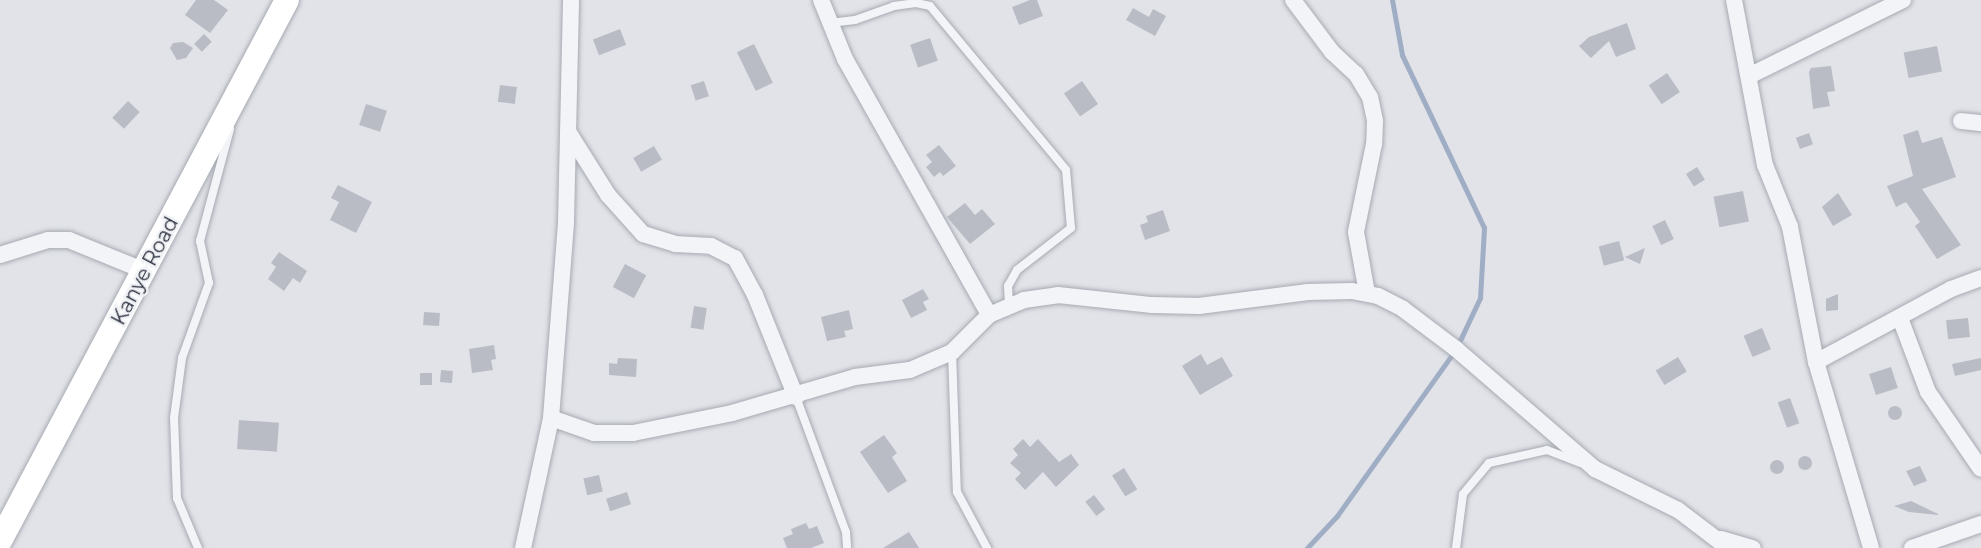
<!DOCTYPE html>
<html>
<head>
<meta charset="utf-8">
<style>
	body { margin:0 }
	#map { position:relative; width:1981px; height:548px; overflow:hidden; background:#e1e3e8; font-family:Montserrat,sans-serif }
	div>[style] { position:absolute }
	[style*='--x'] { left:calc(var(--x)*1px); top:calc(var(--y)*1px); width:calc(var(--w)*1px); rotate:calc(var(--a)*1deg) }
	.stream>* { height:4.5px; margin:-2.25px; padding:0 2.25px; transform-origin:2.25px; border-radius:2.25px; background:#a0aec5 }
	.building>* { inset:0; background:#b9bcc5; transform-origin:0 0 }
	.round { border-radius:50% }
	.roads { filter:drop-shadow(0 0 2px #a7aab2) drop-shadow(0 0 2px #a7aab2) }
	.service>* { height:8px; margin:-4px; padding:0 4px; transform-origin:4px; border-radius:4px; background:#f3f4f7 }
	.minor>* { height:16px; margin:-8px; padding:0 8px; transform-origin:8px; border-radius:8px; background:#f3f4f7 }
	.secondary>* { height:24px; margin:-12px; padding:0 12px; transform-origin:12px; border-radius:12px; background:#fff }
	span { translate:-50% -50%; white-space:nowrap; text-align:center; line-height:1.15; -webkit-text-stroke:5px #f1f2f6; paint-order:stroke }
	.street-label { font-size:20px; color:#2b303e }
</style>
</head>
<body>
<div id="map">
	<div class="stream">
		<i style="--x:1307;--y:548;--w:44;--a:-46.8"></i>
		<i style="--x:1337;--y:516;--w:205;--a:-54.5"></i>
		<i style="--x:1456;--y:349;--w:56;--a:-64.8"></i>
		<i style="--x:1480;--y:298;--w:70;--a:-86.7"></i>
		<i style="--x:1484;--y:228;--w:191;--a:-115.4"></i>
		<i style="--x:1402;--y:55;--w:56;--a:-100.3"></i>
	</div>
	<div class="building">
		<i style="clip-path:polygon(196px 0,214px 0,228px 10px,210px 33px,185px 15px)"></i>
		<i style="clip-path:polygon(1030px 0,1037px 0,1043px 16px,1019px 25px,1012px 7px)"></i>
		<i style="clip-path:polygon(1133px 8px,1149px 17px,1153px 9px,1166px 16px,1155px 36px,1126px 20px)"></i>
		<i style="clip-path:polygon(1627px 23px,1636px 49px,1616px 57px,1609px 41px,1591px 58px,1579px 46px,1589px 37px)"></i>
		<i style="left:620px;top:29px;width:17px;height:29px;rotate:69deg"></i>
		<i style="left:204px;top:34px;width:11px;height:14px;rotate:45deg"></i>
		<i style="left:930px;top:38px;width:24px;height:21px;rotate:71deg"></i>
		<i style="clip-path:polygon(183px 42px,193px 48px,186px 58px,177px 60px,170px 48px,173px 43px)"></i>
		<i style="left:754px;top:44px;width:43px;height:19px;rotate:64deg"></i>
		<i style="left:1937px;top:46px;width:26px;height:34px;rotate:79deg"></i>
		<i style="clip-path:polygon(1831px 66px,1835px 91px,1827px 92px,1830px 106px,1813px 109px,1809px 72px,1811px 68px)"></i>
		<i style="left:1667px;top:73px;width:23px;height:22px;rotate:56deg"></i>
		<i style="left:704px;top:81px;width:16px;height:14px;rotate:72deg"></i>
		<i style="left:1082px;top:81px;width:28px;height:22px;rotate:55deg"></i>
		<i style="left:500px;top:85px;width:17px;height:17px;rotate:7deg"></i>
		<i style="left:128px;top:101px;width:16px;height:23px;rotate:43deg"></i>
		<i style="left:366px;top:104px;width:22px;height:22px;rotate:18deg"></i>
		<i style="clip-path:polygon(1918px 130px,1922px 143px,1942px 137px,1956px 177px,1922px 189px,1961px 245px,1937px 259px,1915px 226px,1920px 222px,1906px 202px,1896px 207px,1887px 186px,1913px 176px,1903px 135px)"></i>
		<i style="left:1809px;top:133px;width:12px;height:14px;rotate:70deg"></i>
		<i style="clip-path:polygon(939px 145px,956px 166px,943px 176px,940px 172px,934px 177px,926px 167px,932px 162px,926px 155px)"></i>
		<i style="left:654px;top:146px;width:16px;height:24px;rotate:60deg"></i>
		<i style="left:1697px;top:167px;width:15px;height:13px;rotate:58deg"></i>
		<i style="clip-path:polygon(338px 185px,372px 202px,356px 233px,330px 220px,339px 202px,331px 198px)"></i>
		<i style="left:1743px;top:191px;width:31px;height:30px;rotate:79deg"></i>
		<i style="clip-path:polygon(1838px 193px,1852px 215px,1833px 226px,1822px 207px)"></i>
		<i style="clip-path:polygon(965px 203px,975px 215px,982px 209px,995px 224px,970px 244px,947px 217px)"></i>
		<i style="clip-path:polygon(1163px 210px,1170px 231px,1145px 240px,1140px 225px,1148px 222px,1146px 216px)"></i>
		<i style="left:1665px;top:220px;width:21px;height:14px;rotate:65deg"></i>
		<i style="left:1619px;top:241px;width:20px;height:21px;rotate:75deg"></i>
		<i style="clip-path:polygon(1645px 248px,1640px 264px,1625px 257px)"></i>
		<i style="clip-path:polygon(279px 252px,307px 271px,300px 283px,293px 278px,284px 291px,268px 279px,276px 267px,271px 263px)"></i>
		<i style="left:625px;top:264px;width:24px;height:26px;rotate:28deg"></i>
		<i style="clip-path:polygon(923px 289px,929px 299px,923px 302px,927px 310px,911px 318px,902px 300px)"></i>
		<i style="clip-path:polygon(1838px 294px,1838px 310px,1826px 311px,1826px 299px)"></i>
		<i style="left:694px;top:306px;width:13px;height:22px;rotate:9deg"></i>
		<i style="clip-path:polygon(849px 310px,853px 329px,844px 331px,846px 337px,827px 341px,821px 317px)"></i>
		<i style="left:424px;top:312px;width:16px;height:13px;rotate:4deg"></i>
		<i style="left:1968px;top:318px;width:19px;height:22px;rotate:84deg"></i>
		<i style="left:1762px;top:328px;width:23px;height:20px;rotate:67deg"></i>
		<i style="clip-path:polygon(494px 345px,496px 359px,491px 360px,493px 370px,472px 373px,469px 349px)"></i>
		<i style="clip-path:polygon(1201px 354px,1207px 365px,1222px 357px,1233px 376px,1200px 395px,1182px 366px)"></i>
		<i style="left:1678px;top:357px;width:17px;height:26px;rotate:59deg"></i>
		<i style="clip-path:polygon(618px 358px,637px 359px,636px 377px,609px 375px,609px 363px,617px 364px)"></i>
		<i style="clip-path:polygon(1981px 358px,1981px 370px,1955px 376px,1952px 364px)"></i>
		<i style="left:1891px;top:367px;width:22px;height:23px;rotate:72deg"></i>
		<i style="left:441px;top:370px;width:12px;height:12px;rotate:5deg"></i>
		<i style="left:420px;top:373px;width:12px;height:12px"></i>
		<i style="left:1790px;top:398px;width:27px;height:13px;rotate:70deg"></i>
		<i class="round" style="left:1888px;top:406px;width:14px;height:14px"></i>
		<i style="left:239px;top:420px;width:40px;height:29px;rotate:4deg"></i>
		<i style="clip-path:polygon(884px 435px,897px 453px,892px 457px,907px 481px,888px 493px,860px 452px)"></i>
		<i style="clip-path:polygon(1023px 439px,1030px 447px,1038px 439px,1059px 462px,1071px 454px,1079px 465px,1056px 487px,1043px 472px,1025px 490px,1015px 479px,1021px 473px,1010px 463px,1018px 455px,1013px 449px)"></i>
		<i class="round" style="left:1798px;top:456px;width:14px;height:14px"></i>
		<i class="round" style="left:1770px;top:460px;width:14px;height:14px"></i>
		<i style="clip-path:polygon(1920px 466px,1927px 481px,1914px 486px,1906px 471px)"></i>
		<i style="left:1124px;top:468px;width:25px;height:14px;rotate:58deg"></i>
		<i style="left:599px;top:475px;width:17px;height:16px;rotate:77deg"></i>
		<i style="left:627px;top:492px;width:13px;height:22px;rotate:72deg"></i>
		<i style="left:1094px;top:495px;width:18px;height:11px;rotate:52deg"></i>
		<i style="clip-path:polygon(1911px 501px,1938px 514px,1938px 515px,1909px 512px,1894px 506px)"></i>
		<i style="clip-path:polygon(806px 523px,809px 529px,817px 526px,824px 543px,811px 548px,787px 548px,783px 538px,793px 534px,791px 529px)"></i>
		<i style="clip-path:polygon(909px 532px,919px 548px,883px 548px)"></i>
	</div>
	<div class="roads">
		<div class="service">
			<i style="--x:830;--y:23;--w:25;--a:-7"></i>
			<i style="--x:855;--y:20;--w:41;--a:-19.7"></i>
			<i style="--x:894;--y:6;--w:22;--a:-8"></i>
			<i style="--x:916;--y:3;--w:14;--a:12"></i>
			<i style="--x:930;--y:6;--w:213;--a:50.3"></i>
			<i style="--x:1066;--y:170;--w:58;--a:85.1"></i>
			<i style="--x:1071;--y:228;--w:68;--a:142.1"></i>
			<i style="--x:1017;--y:270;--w:18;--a:119"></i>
			<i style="--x:1008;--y:286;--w:19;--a:87"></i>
			<i style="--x:952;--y:352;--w:140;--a:88"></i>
			<i style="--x:957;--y:492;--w:64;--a:61.8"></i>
			<i style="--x:796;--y:397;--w:144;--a:69.7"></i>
			<i style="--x:846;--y:532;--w:16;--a:86"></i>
			<i style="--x:198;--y:548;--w:54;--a:-112.8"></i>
			<i style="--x:177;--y:498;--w:80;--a:-92.1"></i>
			<i style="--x:174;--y:418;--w:61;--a:-82.4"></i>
			<i style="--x:182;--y:358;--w:80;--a:-70.2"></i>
			<i style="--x:209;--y:283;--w:43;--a:-102.1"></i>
			<i style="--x:200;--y:241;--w:116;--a:-75"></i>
			<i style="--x:1456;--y:548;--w:54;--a:-82.6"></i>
			<i style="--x:1463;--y:494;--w:40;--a:-50"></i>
			<i style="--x:1489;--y:463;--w:59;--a:-12.6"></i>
			<i style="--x:1547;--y:450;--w:36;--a:21"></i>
		</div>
		<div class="minor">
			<i style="--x:821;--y:0;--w:64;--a:67.9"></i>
			<i style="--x:845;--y:59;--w:294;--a:60.6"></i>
			<i style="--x:1293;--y:0;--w:65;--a:53.1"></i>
			<i style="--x:1332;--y:52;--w:33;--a:43"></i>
			<i style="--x:1356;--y:74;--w:27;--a:59"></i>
			<i style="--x:1370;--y:97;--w:25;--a:78"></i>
			<i style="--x:1375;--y:121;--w:23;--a:92"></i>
			<i style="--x:1374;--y:144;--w:90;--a:101.6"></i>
			<i style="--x:1356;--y:232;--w:62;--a:79.8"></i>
			<i style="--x:1734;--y:0;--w:168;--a:79.4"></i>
			<i style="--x:1765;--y:165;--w:67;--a:68"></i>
			<i style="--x:1790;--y:227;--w:137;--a:79.1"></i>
			<i style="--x:1816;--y:362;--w:194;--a:73.5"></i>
			<i style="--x:1749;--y:76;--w:172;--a:-26.3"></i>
			<i style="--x:1961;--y:121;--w:20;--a:6"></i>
			<i style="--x:569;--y:133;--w:73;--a:57.8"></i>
			<i style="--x:608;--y:195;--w:52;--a:48.1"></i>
			<i style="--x:643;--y:234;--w:34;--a:17"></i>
			<i style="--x:675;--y:244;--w:36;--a:3"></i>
			<i style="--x:711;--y:246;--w:27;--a:27"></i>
			<i style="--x:735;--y:258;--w:42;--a:61.6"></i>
			<i style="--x:755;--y:295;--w:110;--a:68.1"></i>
			<i style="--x:0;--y:255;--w:50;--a:-17.4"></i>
			<i style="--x:48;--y:240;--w:21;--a:0"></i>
			<i style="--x:69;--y:240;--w:82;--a:22.2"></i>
			<i style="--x:1900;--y:318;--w:79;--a:69.3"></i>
			<i style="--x:1928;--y:392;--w:93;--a:55.5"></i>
			<i style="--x:1816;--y:362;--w:153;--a:-28.4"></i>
			<i style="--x:1951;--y:289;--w:32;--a:-20"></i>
			<i style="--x:551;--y:418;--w:46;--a:19.2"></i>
			<i style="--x:594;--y:433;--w:39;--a:0"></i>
			<i style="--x:633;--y:433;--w:101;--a:-11.4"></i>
			<i style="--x:732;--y:413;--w:128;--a:-16.3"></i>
			<i style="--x:855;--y:377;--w:55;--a:-7.3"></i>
			<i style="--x:910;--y:370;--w:46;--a:-23.2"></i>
			<i style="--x:952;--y:352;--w:52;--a:-45"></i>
			<i style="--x:989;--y:315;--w:38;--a:-23"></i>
			<i style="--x:1024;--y:300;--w:34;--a:-8"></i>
			<i style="--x:1058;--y:295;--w:95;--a:6.1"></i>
			<i style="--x:1152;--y:305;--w:47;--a:1.2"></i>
			<i style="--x:1199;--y:306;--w:110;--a:-7.3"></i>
			<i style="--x:1308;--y:292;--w:44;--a:-1.3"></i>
			<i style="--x:1352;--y:291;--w:26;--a:11"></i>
			<i style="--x:1378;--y:296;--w:28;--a:27"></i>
			<i style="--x:1403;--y:309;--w:66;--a:37"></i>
			<i style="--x:1456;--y:349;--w:184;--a:40.8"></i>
			<i style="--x:1595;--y:469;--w:93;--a:26.3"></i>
			<i style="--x:1678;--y:510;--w:63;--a:37.2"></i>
			<i style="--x:1721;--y:539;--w:33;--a:16"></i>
			<i style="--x:523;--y:548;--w:133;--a:-77.8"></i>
			<i style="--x:551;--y:418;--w:197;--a:-85.6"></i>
			<i style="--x:566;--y:222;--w:222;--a:-88.7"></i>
			<i style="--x:1912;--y:548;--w:73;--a:-19.2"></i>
		</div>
		<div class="secondary">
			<i style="--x:0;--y:541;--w:612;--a:-62.05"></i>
		</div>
	</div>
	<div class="street-label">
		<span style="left:145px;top:271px;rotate:-62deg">Kanye Road</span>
	</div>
</div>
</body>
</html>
